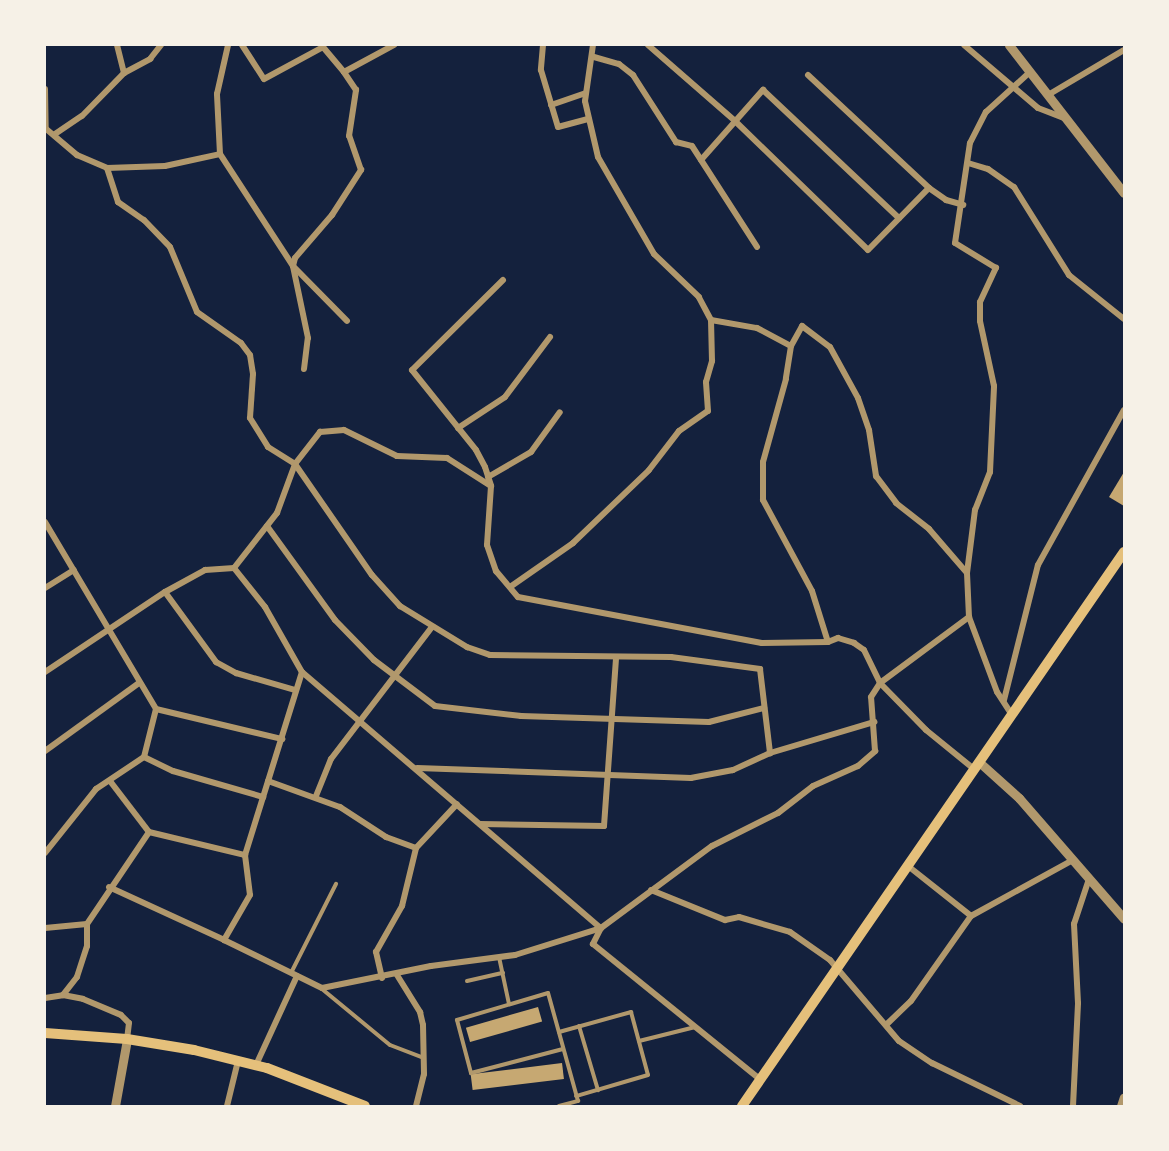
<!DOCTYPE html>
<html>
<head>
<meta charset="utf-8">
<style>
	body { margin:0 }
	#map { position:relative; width:1169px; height:1151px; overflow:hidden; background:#14213d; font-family:Commissioner,sans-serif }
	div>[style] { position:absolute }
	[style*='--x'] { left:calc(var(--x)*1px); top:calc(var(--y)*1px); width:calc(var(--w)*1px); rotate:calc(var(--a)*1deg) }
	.building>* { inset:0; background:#c6a872; transform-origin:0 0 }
	.service>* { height:4px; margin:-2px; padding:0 2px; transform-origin:2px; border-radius:2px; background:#b1986c }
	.minor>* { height:6px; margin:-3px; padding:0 3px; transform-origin:3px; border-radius:3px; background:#b1986c }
	.tertiary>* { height:9px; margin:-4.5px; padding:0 4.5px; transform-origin:4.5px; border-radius:4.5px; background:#b1986c }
	.secondary>* { height:10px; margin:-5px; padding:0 5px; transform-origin:5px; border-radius:5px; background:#e5c07b }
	span { translate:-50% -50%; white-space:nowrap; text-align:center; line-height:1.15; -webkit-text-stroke:6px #f6f1e7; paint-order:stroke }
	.frame { position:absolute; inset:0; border:46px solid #f6f1e7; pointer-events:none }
</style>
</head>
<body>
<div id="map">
	<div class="building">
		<i style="clip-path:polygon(1124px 472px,1124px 506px,1109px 497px)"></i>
		<i style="left:538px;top:1007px;width:15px;height:75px;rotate:74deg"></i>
		<i style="left:562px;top:1063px;width:16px;height:92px;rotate:83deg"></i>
	</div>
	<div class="service">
		<i style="--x:499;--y:957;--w:48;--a:78"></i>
		<i style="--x:291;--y:973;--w:100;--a:-63.2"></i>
		<i style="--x:467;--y:981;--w:37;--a:-13"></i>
		<i style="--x:322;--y:989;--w:88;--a:39.5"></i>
		<i style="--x:390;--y:1045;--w:36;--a:21"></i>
		<i style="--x:579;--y:1026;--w:67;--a:73.5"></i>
		<i style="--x:559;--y:1032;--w:75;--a:-15.5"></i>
		<i style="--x:631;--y:1012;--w:65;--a:74.9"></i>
		<i style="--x:648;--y:1075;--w:75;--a:163.7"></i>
		<i style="--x:639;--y:1041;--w:58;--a:-14"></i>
		<i style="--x:559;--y:1106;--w:20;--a:-15"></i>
		<i style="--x:578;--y:1101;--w:112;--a:-105.5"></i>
		<i style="--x:548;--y:993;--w:95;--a:163.5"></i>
		<i style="--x:457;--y:1020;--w:55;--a:75.2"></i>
		<i style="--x:471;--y:1073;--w:95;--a:-14.6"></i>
	</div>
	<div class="minor">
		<i style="--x:117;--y:45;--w:29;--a:76"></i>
		<i style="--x:242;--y:45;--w:40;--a:57.1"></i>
		<i style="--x:264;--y:79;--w:67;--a:-28.5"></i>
		<i style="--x:323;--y:47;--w:33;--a:50"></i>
		<i style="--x:344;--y:72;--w:57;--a:-28.4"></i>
		<i style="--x:543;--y:45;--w:25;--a:95"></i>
		<i style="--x:541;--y:70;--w:59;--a:73.4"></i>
		<i style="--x:558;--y:127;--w:30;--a:-15"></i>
		<i style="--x:648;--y:45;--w:116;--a:41.1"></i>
		<i style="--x:735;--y:121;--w:185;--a:44.1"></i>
		<i style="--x:868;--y:250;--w:87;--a:-45.5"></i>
		<i style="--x:929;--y:188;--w:21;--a:35"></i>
		<i style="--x:946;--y:200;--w:18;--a:16"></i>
		<i style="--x:964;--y:45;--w:97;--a:40.4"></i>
		<i style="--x:1038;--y:108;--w:31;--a:21"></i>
		<i style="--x:594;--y:57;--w:26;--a:16"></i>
		<i style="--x:619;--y:64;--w:18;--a:38"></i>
		<i style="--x:633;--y:75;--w:80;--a:57.3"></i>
		<i style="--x:676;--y:142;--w:16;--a:14"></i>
		<i style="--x:692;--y:146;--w:120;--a:57.2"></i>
		<i style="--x:808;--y:75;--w:166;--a:43"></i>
		<i style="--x:45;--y:89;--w:39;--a:89"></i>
		<i style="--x:1048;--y:95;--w:88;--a:-30.6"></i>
		<i style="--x:551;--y:105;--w:36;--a:-19"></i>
		<i style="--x:45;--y:128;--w:42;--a:40.2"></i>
		<i style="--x:77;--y:155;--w:33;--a:23"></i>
		<i style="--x:107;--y:168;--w:58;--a:-2"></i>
		<i style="--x:165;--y:166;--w:56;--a:-12.3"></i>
		<i style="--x:220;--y:154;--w:60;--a:-92.9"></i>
		<i style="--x:217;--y:94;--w:50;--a:-77.3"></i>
		<i style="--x:55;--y:134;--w:32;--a:-34"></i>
		<i style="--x:82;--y:116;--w:60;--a:-45.7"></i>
		<i style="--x:124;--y:73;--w:30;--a:-28"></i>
		<i style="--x:150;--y:59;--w:18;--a:-52"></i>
		<i style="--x:220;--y:154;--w:134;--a:56.9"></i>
		<i style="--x:293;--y:266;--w:77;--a:45.5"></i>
		<i style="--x:701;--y:160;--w:94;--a:-48.5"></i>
		<i style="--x:763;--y:90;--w:187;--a:43.3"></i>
		<i style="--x:968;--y:163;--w:21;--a:17"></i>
		<i style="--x:988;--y:169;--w:32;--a:35"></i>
		<i style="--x:1014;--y:187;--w:104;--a:58"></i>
		<i style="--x:1069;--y:275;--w:70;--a:38.7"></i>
		<i style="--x:107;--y:168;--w:36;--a:72"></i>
		<i style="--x:118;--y:202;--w:32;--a:35"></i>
		<i style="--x:144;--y:220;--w:37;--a:46"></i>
		<i style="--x:170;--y:247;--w:70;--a:67.4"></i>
		<i style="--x:197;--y:312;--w:54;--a:35.2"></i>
		<i style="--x:241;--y:343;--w:15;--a:53"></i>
		<i style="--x:250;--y:355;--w:19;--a:81"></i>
		<i style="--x:253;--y:374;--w:44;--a:93.9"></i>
		<i style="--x:250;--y:418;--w:34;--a:58"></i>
		<i style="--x:268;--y:447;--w:32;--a:32"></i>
		<i style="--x:295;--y:464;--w:135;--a:55.3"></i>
		<i style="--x:372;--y:575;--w:42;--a:47.9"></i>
		<i style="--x:400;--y:606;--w:79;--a:31.5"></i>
		<i style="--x:467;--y:647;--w:24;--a:19"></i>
		<i style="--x:490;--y:655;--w:181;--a:0.6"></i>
		<i style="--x:671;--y:657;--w:90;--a:7.7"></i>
		<i style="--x:760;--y:669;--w:85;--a:83.2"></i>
		<i style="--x:770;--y:753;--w:41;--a:155.3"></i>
		<i style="--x:733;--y:770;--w:43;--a:169.2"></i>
		<i style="--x:691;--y:778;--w:274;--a:-177.9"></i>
		<i style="--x:503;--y:280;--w:128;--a:135.3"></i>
		<i style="--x:412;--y:370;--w:102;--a:51.3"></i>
		<i style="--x:476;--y:450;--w:19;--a:62"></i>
		<i style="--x:485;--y:467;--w:20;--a:72"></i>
		<i style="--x:491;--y:486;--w:59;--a:93.9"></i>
		<i style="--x:487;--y:545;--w:28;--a:71"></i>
		<i style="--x:496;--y:571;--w:34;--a:50"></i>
		<i style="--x:518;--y:597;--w:248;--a:10.7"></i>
		<i style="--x:762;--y:643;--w:66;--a:-0.9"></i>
		<i style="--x:828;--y:642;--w:11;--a:-22"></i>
		<i style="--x:838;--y:638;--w:17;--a:17"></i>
		<i style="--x:854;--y:643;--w:12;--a:35"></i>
		<i style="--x:864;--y:650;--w:37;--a:64"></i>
		<i style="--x:880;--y:683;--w:66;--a:45.6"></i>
		<i style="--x:926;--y:730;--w:62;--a:39.1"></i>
		<i style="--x:711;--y:320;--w:47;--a:9.9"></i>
		<i style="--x:757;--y:328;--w:38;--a:28"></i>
		<i style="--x:791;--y:346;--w:23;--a:-61"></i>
		<i style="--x:802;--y:326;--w:35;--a:37"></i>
		<i style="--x:830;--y:347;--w:58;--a:61.2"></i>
		<i style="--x:858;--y:398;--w:34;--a:71"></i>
		<i style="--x:869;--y:430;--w:47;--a:81.3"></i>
		<i style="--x:876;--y:476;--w:34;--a:53"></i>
		<i style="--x:896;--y:503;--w:42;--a:38.2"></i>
		<i style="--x:929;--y:529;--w:58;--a:49.2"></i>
		<i style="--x:791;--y:346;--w:33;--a:99"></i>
		<i style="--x:786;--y:379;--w:86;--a:105.5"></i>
		<i style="--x:763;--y:462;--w:38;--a:90"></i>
		<i style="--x:763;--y:500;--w:103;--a:61.7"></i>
		<i style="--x:812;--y:591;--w:53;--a:72.6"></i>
		<i style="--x:304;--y:369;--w:31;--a:-83"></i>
		<i style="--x:308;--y:338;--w:74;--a:-101.8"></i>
		<i style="--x:293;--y:266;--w:8;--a:-76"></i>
		<i style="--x:295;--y:258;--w:57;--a:-49.3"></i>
		<i style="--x:332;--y:215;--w:54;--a:-57.2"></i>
		<i style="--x:361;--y:170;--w:36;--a:-109"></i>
		<i style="--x:349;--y:136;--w:47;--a:-81.3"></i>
		<i style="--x:356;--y:90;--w:22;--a:-124"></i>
		<i style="--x:458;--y:428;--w:56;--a:-33.4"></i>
		<i style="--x:505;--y:397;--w:75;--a:-53.1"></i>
		<i style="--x:488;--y:477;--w:50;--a:-30.2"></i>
		<i style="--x:531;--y:452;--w:49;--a:-54.1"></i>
		<i style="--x:45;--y:522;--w:217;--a:59.3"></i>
		<i style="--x:156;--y:709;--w:130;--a:13.4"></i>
		<i style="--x:267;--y:526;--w:116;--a:54.1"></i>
		<i style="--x:335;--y:620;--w:56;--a:45.7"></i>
		<i style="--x:374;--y:660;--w:76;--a:37"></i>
		<i style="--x:435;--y:706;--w:87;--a:6.6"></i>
		<i style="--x:521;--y:716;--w:188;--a:1.8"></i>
		<i style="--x:709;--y:722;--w:57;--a:-14.3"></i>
		<i style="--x:234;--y:568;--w:50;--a:51.5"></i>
		<i style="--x:265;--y:607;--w:75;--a:60.4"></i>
		<i style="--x:302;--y:672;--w:394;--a:40.6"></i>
		<i style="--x:510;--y:587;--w:77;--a:-34.9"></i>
		<i style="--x:573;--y:543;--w:105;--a:-43.8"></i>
		<i style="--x:649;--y:470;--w:49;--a:-52.4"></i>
		<i style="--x:679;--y:431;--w:35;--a:-35"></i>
		<i style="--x:708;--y:411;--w:29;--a:-94"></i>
		<i style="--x:706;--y:382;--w:22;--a:-74"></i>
		<i style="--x:712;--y:361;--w:41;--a:-91.4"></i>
		<i style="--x:711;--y:320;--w:26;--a:-118"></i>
		<i style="--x:699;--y:297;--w:62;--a:-136.3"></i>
		<i style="--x:654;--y:254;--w:112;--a:-120"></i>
		<i style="--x:598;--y:157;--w:57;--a:-103.1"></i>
		<i style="--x:585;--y:101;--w:57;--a:-81.9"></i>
		<i style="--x:45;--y:588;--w:34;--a:-32"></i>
		<i style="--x:165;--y:592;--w:87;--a:53.9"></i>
		<i style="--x:216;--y:662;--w:23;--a:29"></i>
		<i style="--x:236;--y:673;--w:61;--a:16.1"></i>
		<i style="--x:45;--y:672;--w:144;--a:-33.7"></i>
		<i style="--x:165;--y:592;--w:46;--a:-28.8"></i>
		<i style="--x:205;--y:570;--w:29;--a:-4"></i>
		<i style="--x:234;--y:568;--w:70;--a:-52"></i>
		<i style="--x:277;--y:513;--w:52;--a:-69.8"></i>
		<i style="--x:295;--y:464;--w:41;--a:-52"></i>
		<i style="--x:320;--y:432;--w:24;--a:-5"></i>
		<i style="--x:344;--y:430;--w:59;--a:26.1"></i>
		<i style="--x:397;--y:456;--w:50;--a:2.3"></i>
		<i style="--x:447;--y:458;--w:52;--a:32.5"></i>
		<i style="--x:302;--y:672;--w:192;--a:107.3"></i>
		<i style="--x:245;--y:855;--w:40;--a:82.9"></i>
		<i style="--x:250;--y:895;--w:52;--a:120"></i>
		<i style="--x:224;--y:940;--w:109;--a:26.1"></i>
		<i style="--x:322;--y:988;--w:111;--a:-11.4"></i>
		<i style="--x:431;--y:966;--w:85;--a:-7.5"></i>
		<i style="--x:515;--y:955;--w:90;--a:-17.4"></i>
		<i style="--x:601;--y:928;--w:138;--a:-36.5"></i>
		<i style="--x:712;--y:846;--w:74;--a:-26.6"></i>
		<i style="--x:778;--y:813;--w:44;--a:-37.6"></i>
		<i style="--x:813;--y:786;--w:49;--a:-24"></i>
		<i style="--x:858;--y:766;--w:23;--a:-41"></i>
		<i style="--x:875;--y:751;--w:54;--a:-94.2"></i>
		<i style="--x:871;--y:697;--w:17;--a:-57"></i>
		<i style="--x:880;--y:683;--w:111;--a:-36.6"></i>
		<i style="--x:1004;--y:700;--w:139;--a:-75.9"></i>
		<i style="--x:1038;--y:565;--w:177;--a:-61"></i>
		<i style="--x:1012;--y:715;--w:27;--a:-123"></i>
		<i style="--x:997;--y:692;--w:80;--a:-110.5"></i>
		<i style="--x:969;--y:617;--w:44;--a:-92.6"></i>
		<i style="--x:967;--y:573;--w:64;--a:-82.8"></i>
		<i style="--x:975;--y:510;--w:41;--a:-68.5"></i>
		<i style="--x:990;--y:472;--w:86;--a:-87.3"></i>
		<i style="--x:994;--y:386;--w:66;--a:-102.2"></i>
		<i style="--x:980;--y:321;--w:19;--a:-90"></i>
		<i style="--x:980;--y:302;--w:38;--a:-65"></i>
		<i style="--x:996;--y:268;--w:48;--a:-148.6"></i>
		<i style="--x:955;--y:243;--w:101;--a:-81.5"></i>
		<i style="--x:970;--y:143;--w:35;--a:-63"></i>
		<i style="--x:986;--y:112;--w:59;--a:-42.3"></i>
		<i style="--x:45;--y:751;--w:116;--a:-35.9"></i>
		<i style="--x:770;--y:753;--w:109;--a:-16.6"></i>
		<i style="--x:144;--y:757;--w:32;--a:26"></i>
		<i style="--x:173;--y:771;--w:94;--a:16.1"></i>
		<i style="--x:110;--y:781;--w:64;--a:52.6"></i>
		<i style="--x:149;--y:832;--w:99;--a:13.5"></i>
		<i style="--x:268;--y:781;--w:77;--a:19.9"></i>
		<i style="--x:340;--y:807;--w:55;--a:33.1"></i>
		<i style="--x:386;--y:837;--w:32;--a:20"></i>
		<i style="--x:316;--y:796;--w:40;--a:-68"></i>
		<i style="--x:331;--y:759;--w:166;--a:-52.6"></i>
		<i style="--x:480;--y:824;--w:124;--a:0.9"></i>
		<i style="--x:604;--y:826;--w:168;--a:-85.9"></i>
		<i style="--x:45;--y:853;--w:82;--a:-51.4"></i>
		<i style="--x:96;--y:789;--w:58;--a:-33.7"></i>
		<i style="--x:144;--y:757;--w:49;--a:-76"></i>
		<i style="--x:908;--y:866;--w:80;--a:38.4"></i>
		<i style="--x:109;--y:887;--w:127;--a:24.7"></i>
		<i style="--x:651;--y:890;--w:80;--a:22.1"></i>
		<i style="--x:725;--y:920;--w:14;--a:-12"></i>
		<i style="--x:739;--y:917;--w:53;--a:16.4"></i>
		<i style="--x:790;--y:932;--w:49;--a:35"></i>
		<i style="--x:830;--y:960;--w:106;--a:49.6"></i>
		<i style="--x:899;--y:1041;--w:40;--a:34"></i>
		<i style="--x:932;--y:1063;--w:98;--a:26"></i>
		<i style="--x:87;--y:924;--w:111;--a:-56"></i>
		<i style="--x:45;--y:928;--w:42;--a:-5.4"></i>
		<i style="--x:87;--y:924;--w:22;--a:90"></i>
		<i style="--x:87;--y:946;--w:33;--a:108"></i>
		<i style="--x:77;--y:977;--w:23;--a:128"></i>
		<i style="--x:601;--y:928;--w:18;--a:117"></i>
		<i style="--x:593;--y:944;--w:215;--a:39"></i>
		<i style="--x:397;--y:975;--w:44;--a:58.1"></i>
		<i style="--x:420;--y:1012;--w:13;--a:77"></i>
		<i style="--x:423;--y:1025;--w:49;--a:88.8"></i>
		<i style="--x:424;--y:1074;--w:33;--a:104"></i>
		<i style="--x:382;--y:978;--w:27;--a:-103"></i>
		<i style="--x:376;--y:952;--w:53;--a:-60.5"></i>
		<i style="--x:402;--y:906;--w:60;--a:-76.4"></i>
		<i style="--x:416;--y:848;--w:60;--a:-47"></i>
		<i style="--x:45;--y:998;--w:18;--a:-9"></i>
		<i style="--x:63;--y:995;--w:20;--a:11"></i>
		<i style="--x:83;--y:999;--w:41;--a:22.8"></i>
		<i style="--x:121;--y:1015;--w:11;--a:45"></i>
		<i style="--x:129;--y:1023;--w:16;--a:97"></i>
		<i style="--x:887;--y:1024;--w:33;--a:-44"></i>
		<i style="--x:911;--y:1001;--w:104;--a:-54.8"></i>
		<i style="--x:971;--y:916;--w:116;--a:-28.8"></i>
		<i style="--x:256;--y:1065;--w:98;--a:-65.3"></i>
		<i style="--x:227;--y:1106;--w:46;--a:-76.3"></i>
		<i style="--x:1073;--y:1106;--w:103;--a:-87.2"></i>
		<i style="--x:1078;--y:1003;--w:79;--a:-92.9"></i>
		<i style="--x:1074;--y:924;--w:47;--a:-71.6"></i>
	</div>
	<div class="tertiary">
		<i style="--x:1009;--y:45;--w:187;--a:52.2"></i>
		<i style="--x:979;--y:762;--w:54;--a:42"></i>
		<i style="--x:1019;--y:798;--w:160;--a:49"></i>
		<i style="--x:115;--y:1106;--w:68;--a:-79.8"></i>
		<i style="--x:1121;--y:1106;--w:9;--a:-72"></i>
	</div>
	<div class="secondary">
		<i style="--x:45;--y:1033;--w:82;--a:4.2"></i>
		<i style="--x:127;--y:1039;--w:68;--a:9.3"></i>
		<i style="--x:194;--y:1050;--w:75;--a:13.9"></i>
		<i style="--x:267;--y:1068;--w:105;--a:21.2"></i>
		<i style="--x:742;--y:1106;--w:673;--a:-55.41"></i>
	</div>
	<div class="frame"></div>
</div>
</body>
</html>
